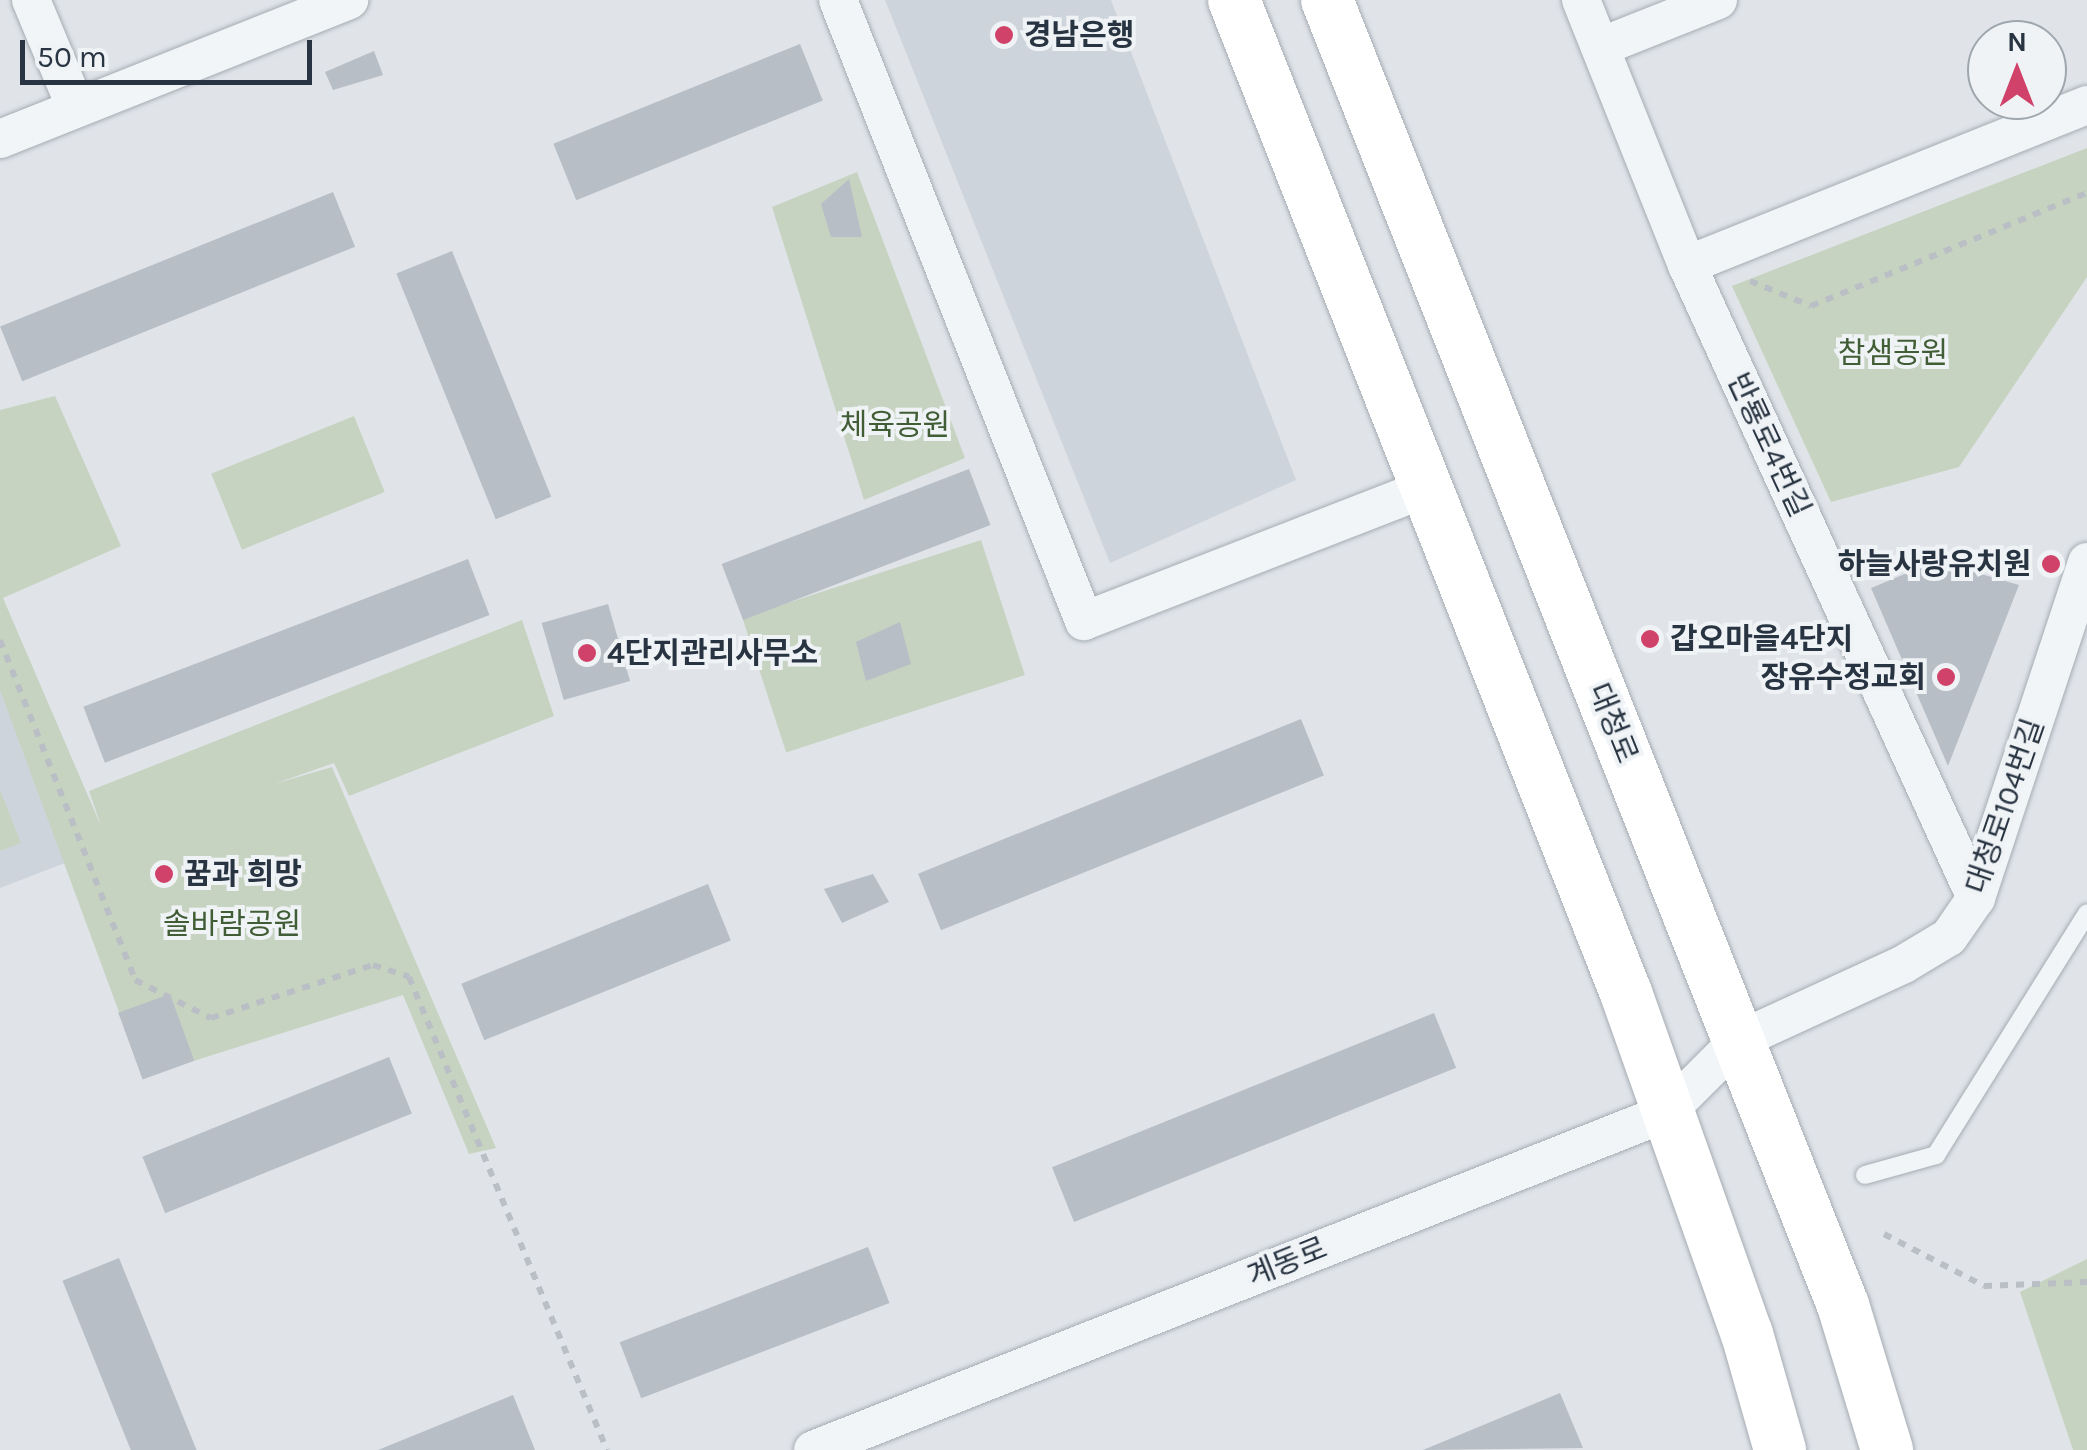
<!DOCTYPE html>
<html>
<head>
<meta charset="utf-8">
<style>
	body { margin:0 }
	#map { position:relative; width:2087px; height:1450px; overflow:hidden; background:#e0e4e9; font-family:Karla,"Noto Sans KR",sans-serif }
	div>[style] { position:absolute }
	[style*='--x'] { left:calc(var(--x)*1px); top:calc(var(--y)*1px); width:calc(var(--w)*1px); rotate:calc(var(--a)*1deg) }
	.built>* { inset:0; background:#ced4db }
	.green>* { inset:0; background:#c7d3c1; transform-origin:0 0 }
	.building>* { inset:0; background:#b7bec6; transform-origin:0 0 }
	.path>* { height:6px; margin-top:-3px; transform-origin:0; background:repeating-linear-gradient(90deg,#b9bfc4 0 8px,transparent 0 16px) }
	.roads { filter:drop-shadow(0 0 2px #a5acb3) drop-shadow(0 0 2px #a5acb3) }
	.lane>* { height:18px; margin:-9px; padding:0 9px; transform-origin:9px; border-radius:9px; background:#f2f5f7 }
	.street>* { height:38px; margin:-19px; padding:0 19px; transform-origin:19px; border-radius:19px; background:#f2f5f7 }
	.secondary>* { height:52px; margin:-26px; padding:0 26px; transform-origin:26px; border-radius:26px; background:#fff }
	.dots>* { width:28px; height:28px; translate:-50% -50%; box-sizing:border-box; border:5px solid #eff3f6; border-radius:50% }
	span { translate:-50% -50%; white-space:nowrap; text-align:center; line-height:1.15; -webkit-text-stroke:8px #eff3f6; paint-order:stroke }
	.poi-label { font-size:30px; color:#283441; font-weight:700 }
	.left { translate:0 -50%; text-align:left }
	.right { translate:-100% -50%; text-align:right }
	.park-label { font-size:30px; color:#415d35 }
	.street-label { font-size:30px; color:#283441 }
	.north { position:absolute; left:1967px; top:20px; width:100px; height:100px; box-sizing:border-box; background:#eff3f6; border:2px solid #9fa7ae; border-radius:50%; rotate:0deg; font-size:28px; font-weight:700; line-height:40px; text-align:center; color:#283441 }
	.north::after { content:''; display:block; margin:auto; width:35px; height:45px; background:#d04269; clip-path:polygon(50% 0,100% 100%,50% 72%,0 100%) }
	.scale { position:absolute; left:20px; top:40px; width:292px; height:45px; box-sizing:border-box; border:5px solid #283441; border-top:0; padding-left:12px; font-size:30px; line-height:35px; white-space:nowrap; color:#283441; -webkit-text-stroke:8px #eff3f6; paint-order:stroke }
</style>
</head>
<body>
<div id="map">
	<div class="built">
		<i style="clip-path:polygon(885px 0,1111px 0,1296px 480px,1110px 563px)"></i>
		<i style="clip-path:polygon(0 688px,65px 863px,0 888px)"></i>
	</div>
	<div class="green">
		<i style="clip-path:polygon(2087px 148px,2087px 277px,1959px 467px,1831px 502px,1732px 286px)"></i>
		<i style="clip-path:polygon(857px 172px,965px 458px,864px 500px,772px 207px)"></i>
		<i style="clip-path:polygon(55px 396px,121px 546px,3px 598px,101px 826px,89px 791px,522px 620px,554px 716px,349px 796px,334px 763px,274px 784px,332px 767px,496px 1148px,469px 1154px,403px 995px,143px 1077px,0 690px,0 410px)"></i>
		<i style="left:354px;top:416px;width:82px;height:154px;rotate:68deg"></i>
		<i style="left:981px;top:540px;width:142px;height:251px;rotate:72deg"></i>
		<i style="clip-path:polygon(0 790px,21px 843px,0 851px)"></i>
		<i style="clip-path:polygon(2087px 1259px,2087px 1450px,2073px 1450px,2020px 1292px)"></i>
	</div>
	<div class="building">
		<i style="left:800px;top:44px;width:61px;height:266px;rotate:68deg"></i>
		<i style="clip-path:polygon(374px 51px,383px 75px,333px 90px,325px 72px)"></i>
		<i style="clip-path:polygon(849px 179px,862px 237px,831px 237px,821px 204px)"></i>
		<i style="left:333px;top:192px;width:59px;height:359px;rotate:68deg"></i>
		<i style="left:452px;top:251px;width:265px;height:60px;rotate:68deg"></i>
		<i style="left:969px;top:469px;width:60px;height:265px;rotate:69deg"></i>
		<i style="left:468px;top:559px;width:60px;height:412px;rotate:69deg"></i>
		<i style="clip-path:polygon(1936px 561px,2019px 585px,1948px 766px,1871px 588px)"></i>
		<i style="left:608px;top:604px;width:80px;height:69px;rotate:74deg"></i>
		<i style="clip-path:polygon(900px 622px,911px 664px,866px 681px,856px 642px)"></i>
		<i style="left:1301px;top:719px;width:61px;height:413px;rotate:68deg"></i>
		<i style="clip-path:polygon(873px 874px,889px 902px,842px 923px,824px 889px)"></i>
		<i style="left:708px;top:884px;width:61px;height:266px;rotate:68deg"></i>
		<i style="left:170px;top:994px;width:71px;height:55px;rotate:70deg"></i>
		<i style="left:1434px;top:1013px;width:59px;height:412px;rotate:68deg"></i>
		<i style="left:389px;top:1057px;width:61px;height:266px;rotate:68deg"></i>
		<i style="left:868px;top:1247px;width:60px;height:266px;rotate:69deg"></i>
		<i style="left:119px;top:1258px;width:207px;height:61px;rotate:68deg"></i>
		<i style="clip-path:polygon(1560px 1393px,1583px 1448px,1423px 1450px)"></i>
		<i style="clip-path:polygon(513px 1395px,535px 1450px,378px 1450px)"></i>
	</div>
	<div class="path">
		<i style="--x:1750;--y:281;--w:66;--a:22.3"></i>
		<i style="--x:1811;--y:306;--w:298;--a:-22.3"></i>
		<i style="--x:0;--y:640;--w:366;--a:68.3"></i>
		<i style="--x:135;--y:980;--w:85;--a:26.6"></i>
		<i style="--x:211;--y:1018;--w:170;--a:-18.1"></i>
		<i style="--x:373;--y:965;--w:38;--a:18"></i>
		<i style="--x:409;--y:977;--w:513;--a:67.29"></i>
		<i style="--x:1884;--y:1234;--w:113;--a:27.5"></i>
		<i style="--x:1984;--y:1286;--w:103;--a:-2.2"></i>
	</div>
	<div class="roads">
		<div class="lane">
			<i style="--x:1865;--y:1175;--w:74;--a:-15.7"></i>
			<i style="--x:1936;--y:1155;--w:285;--a:-58"></i>
		</div>
		<div class="street">
			<i style="--x:31;--y:0;--w:117;--a:67.4"></i>
			<i style="--x:838;--y:0;--w:668;--a:68.39"></i>
			<i style="--x:1084;--y:621;--w:370;--a:-21.2"></i>
			<i style="--x:1581;--y:0;--w:285;--a:68.2"></i>
			<i style="--x:1687;--y:265;--w:696;--a:65.46"></i>
			<i style="--x:1600;--y:47;--w:127;--a:-21.7"></i>
			<i style="--x:0;--y:139;--w:376;--a:-21.7"></i>
			<i style="--x:1687;--y:265;--w:431;--a:-21.8"></i>
			<i style="--x:813;--y:1450;--w:917;--a:-21.56"></i>
			<i style="--x:1666;--y:1113;--w:103;--a:-45"></i>
			<i style="--x:1739;--y:1040;--w:182;--a:-24.7"></i>
			<i style="--x:1904;--y:964;--w:52;--a:-31"></i>
			<i style="--x:1949;--y:937;--w:47;--a:-55.3"></i>
			<i style="--x:1976;--y:898;--w:354;--a:-71.7"></i>
		</div>
		<div class="secondary">
			<i style="--x:1234;--y:0;--w:1068;--a:68.46"></i>
			<i style="--x:1626;--y:993;--w:362;--a:70.5"></i>
			<i style="--x:1747;--y:1334;--w:121;--a:74.1"></i>
			<i style="--x:1327;--y:0;--w:1403;--a:68.43"></i>
			<i style="--x:1843;--y:1305;--w:152;--a:73.1"></i>
		</div>
	</div>
	<div class="dots">
		<i style="left:1004px;top:35px;background:#d04269"></i>
		<i style="left:2051px;top:564px;background:#d04269"></i>
		<i style="left:1650px;top:639px;background:#d04269"></i>
		<i style="left:587px;top:653px;background:#d04269"></i>
		<i style="left:1946px;top:677px;background:#d04269"></i>
		<i style="left:164px;top:874px;background:#d04269"></i>
	</div>
	<div class="poi-label">
		<span class="left" style="left:1024px;top:35px">경남은행</span>
		<span class="right" style="left:2031px;top:564px">하늘사랑유치원</span>
		<span class="left" style="left:1670px;top:639px">갑오마을4단지</span>
		<span class="left" style="left:607px;top:653px">4단지관리사무소</span>
		<span class="right" style="left:1926px;top:677px">장유수정교회</span>
		<span class="left" style="left:184px;top:874px">꿈과 희망</span>
	</div>
	<div class="park-label">
		<span style="left:1893px;top:353px">참샘공원</span>
		<span style="left:895px;top:425px">체육공원</span>
		<span style="left:232px;top:924px">솔바람공원</span>
	</div>
	<div class="street-label">
		<span style="left:1769px;top:445px;rotate:65deg">반룡로4번길</span>
		<span style="left:1613px;top:723px;rotate:68deg">대청로</span>
		<span style="left:2005px;top:806px;rotate:-71deg">대청로104번길</span>
		<span style="left:1287px;top:1262px;rotate:-22deg">계동로</span>
	</div>
	<div class="north">N</div>
	<div class="scale">50 m</div>
</div>
</body>
</html>
